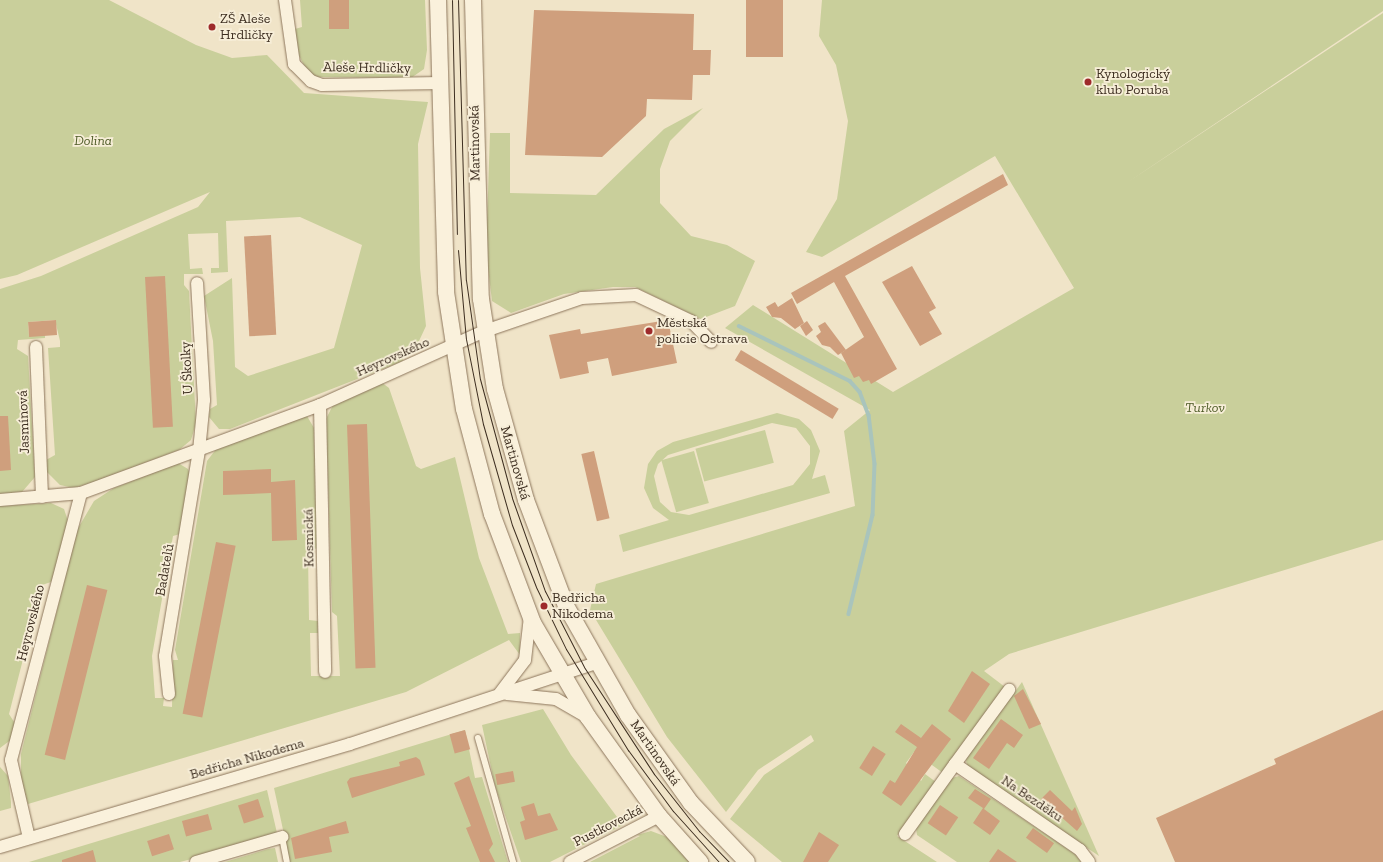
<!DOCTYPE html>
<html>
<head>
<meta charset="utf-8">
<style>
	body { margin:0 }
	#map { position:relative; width:1383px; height:862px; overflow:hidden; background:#f0e4c8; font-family:"Zilla Slab",serif }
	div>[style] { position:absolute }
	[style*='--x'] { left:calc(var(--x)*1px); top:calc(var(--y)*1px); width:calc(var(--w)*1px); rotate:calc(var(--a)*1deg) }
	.green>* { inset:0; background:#c9cf9b; transform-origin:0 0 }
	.stream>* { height:3.5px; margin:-1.75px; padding:0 1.75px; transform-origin:1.75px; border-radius:1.75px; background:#a9c4bc }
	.building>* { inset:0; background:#cf9f7d; transform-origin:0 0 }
	.roads { filter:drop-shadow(0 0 1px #8d765c) drop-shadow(0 0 1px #8d765c) }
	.lane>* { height:6px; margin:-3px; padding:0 3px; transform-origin:3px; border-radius:3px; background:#faf1dc }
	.street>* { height:12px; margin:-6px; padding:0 6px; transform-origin:6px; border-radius:6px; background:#faf1dc }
	.secondary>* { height:16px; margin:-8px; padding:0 8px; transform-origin:8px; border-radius:8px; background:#faf1dc }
	.tram>* { height:1px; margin:-0.5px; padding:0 0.5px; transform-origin:0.5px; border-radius:0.5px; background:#3d2e20 }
	.dots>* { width:11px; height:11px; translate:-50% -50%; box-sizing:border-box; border:2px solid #f7eed8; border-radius:50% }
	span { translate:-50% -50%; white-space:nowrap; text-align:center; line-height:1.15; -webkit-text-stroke:3.5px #f7eed8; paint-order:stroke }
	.poi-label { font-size:14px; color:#3d2e20 }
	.left { translate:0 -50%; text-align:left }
	.street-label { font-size:14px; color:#3d2e20 }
	.park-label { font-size:14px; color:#4d5a26; font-style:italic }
</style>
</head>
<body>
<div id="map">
	<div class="green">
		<i style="clip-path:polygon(0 0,109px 0,196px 45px,232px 58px,267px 55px,304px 93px,428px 102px,418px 144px,420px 268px,426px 326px,419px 341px,402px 350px,403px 361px,230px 429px,219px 429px,209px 417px,210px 409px,217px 405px,213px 341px,204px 296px,232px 278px,235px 367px,248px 376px,334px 348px,362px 245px,300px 217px,226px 221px,228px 272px,211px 273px,211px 268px,219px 268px,218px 233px,188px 234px,190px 269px,202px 268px,203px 274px,184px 274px,184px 285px,189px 291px,196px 423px,191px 440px,179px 450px,94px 482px,74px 488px,60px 485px,47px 472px,46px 460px,55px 455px,48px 348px,60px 347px,60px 341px,55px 320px,28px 322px,29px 336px,45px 335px,45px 338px,18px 340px,17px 349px,28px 356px,35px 477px,22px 492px,0 494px,0 289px,41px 276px,198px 207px,210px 192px,17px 275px,0 279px)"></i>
		<i style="clip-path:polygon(300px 0,425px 0,427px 50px,424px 69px,411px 78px,316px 77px,306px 69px,296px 50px,295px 29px,302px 27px)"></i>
		<i style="clip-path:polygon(822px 0,1383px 0,1383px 11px,1128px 182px,1383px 13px,1383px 540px,1009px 654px,984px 671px,1005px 687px,943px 773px,914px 752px,906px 763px,921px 781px,925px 774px,936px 782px,897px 836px,937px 862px,782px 862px,730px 819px,764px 775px,814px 741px,811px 735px,758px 770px,726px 812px,667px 737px,590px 610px,596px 584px,855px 506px,844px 431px,870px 410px,725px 328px,753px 305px,893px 392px,1074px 288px,995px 156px,822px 257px,806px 252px,837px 199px,848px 121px,836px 65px,819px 36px)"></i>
		<i style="clip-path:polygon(703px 108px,670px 141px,660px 169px,660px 203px,691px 236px,727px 245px,755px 261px,735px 306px,701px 319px,635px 287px,613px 287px,564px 294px,511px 313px,492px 301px,486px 252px,490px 133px,510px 133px,510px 193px,596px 195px,664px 129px)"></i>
		<i style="clip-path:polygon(381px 382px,389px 388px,416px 466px,421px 469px,455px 457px,479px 558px,508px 634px,520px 633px,520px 655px,509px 640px,406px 692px,28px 804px,21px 782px,21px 754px,77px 530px,94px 501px,114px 488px,178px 463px,188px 469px,192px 479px,180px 534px,173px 536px,152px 656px,155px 698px,164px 698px,163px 706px,172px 707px,173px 660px,178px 660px,175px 650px,207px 461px,217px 448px,307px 416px,314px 428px,318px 547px,308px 554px,309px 620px,318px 621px,318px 633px,310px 633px,311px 676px,340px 676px,337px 616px,332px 612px,326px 419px,333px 405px)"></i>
		<i style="clip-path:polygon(evenodd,777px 413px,799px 419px,811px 430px,820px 451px,812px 479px,825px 475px,830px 493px,623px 552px,619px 535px,669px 520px,653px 508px,644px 488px,648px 464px,657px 451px,673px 442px,777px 413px,772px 423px,796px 428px,810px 446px,810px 464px,793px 485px,689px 515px,671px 512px,660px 502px,654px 476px,658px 464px,668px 455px,772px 423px)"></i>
		<i style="left:765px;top:430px;width:34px;height:72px;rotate:75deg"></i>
		<i style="left:694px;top:451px;width:54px;height:34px;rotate:74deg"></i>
		<i style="clip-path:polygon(51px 503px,64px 509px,68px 521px,55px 575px,51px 582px,42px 585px,9px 714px,16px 725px,12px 739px,0 748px,0 506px)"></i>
		<i style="clip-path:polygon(1022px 682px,1099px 856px,967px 766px,966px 759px)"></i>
		<i style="clip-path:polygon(543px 709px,571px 755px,623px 825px,550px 862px,521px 862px,495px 786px,482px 725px)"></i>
		<i style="clip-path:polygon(465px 730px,475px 778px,482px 777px,508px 862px,290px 862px,274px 788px)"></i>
		<i style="clip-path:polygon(0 767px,8px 776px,11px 802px,11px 808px,0 811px)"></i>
		<i style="clip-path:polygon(959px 776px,1075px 854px,1081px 862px,957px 862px,917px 835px,916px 828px,952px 778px)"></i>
		<i style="clip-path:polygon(267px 790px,277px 833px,211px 854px,180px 862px,29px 862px)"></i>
		<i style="clip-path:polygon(651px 831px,667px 837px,691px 862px,590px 862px,640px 836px,637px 835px)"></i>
		<i style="clip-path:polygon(275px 848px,278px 862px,225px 862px,268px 849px)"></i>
	</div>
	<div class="stream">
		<i style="--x:739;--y:326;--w:124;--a:26.4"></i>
		<i style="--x:850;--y:381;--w:15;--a:48"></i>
		<i style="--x:860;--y:392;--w:25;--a:69"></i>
		<i style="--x:869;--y:415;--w:49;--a:83"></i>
		<i style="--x:875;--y:464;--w:51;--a:92.2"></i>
		<i style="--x:873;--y:515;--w:102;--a:103.6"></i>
	</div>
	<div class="building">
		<i style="left:329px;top:0;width:20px;height:29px"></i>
		<i style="left:746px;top:0;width:37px;height:57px"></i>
		<i style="clip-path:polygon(534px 10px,694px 14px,693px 50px,711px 50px,710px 75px,693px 75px,692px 100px,647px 99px,646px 116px,602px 157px,525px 155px)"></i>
		<i style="clip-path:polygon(1003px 174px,1008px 185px,845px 276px,897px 369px,871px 384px,869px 380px,863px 382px,859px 376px,854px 378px,841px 353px,864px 337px,834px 282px,797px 304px,791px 293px)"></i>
		<i style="left:271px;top:235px;width:100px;height:27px;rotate:87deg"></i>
		<i style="clip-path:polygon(912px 266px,936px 308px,929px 312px,942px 334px,920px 346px,882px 282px)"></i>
		<i style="left:165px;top:276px;width:151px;height:20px;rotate:87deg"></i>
		<i style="clip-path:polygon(792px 298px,804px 323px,795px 329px,781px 318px,772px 317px,766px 307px,775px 302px,778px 307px)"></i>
		<i style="left:56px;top:320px;width:15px;height:28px;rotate:86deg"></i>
		<i style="clip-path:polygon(668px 320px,677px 363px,612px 376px,608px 358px,587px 362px,589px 373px,560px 379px,549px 335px,580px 329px,581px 334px)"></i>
		<i style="clip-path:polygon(807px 321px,813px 330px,806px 336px,800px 326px)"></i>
		<i style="clip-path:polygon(825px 322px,846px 350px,838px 355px,830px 347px,822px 345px,816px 336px,821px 332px,818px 326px)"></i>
		<i style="left:741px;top:350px;width:114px;height:12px;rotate:31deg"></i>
		<i style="clip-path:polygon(0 416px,8px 416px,11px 470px,0 471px)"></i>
		<i style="left:367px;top:424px;width:244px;height:20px;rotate:88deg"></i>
		<i style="left:594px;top:451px;width:69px;height:13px;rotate:77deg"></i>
		<i style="clip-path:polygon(271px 469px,271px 482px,295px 480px,297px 540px,272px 541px,271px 493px,223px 495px,223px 471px)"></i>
		<i style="left:216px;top:542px;width:20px;height:175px;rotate:11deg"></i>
		<i style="left:87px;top:585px;width:21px;height:175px;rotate:14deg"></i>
		<i style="clip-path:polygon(972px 671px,990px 684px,964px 723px,948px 711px)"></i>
		<i style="clip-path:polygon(1023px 689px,1041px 724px,1029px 729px,1014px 696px)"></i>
		<i style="clip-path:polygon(1383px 710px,1383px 862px,1175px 862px,1156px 818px,1276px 764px,1274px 759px)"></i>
		<i style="clip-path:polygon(1001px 719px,1023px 735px,1014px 748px,1007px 743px,989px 769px,973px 758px)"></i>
		<i style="clip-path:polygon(901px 724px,921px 738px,932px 724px,951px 739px,901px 806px,882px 793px,890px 780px,895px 783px,917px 747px,895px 732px)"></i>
		<i style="left:465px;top:730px;width:20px;height:16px;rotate:75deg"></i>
		<i style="left:873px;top:746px;width:15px;height:26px;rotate:32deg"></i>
		<i style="clip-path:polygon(416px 757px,420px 760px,425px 775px,352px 798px,347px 782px,350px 778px,400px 766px,399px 762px)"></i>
		<i style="left:513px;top:771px;width:11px;height:18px;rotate:80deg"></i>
		<i style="clip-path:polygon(469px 776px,493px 844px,489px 850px,495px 862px,480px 862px,466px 828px,471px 826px,454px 783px)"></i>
		<i style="clip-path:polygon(975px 789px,991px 799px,984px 809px,1000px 821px,990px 835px,973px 823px,983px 808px,968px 798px)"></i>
		<i style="clip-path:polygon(1050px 790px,1072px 811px,1075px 807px,1082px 824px,1077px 831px,1041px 799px)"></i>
		<i style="left:258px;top:799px;width:19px;height:21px;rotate:72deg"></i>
		<i style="clip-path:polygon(534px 803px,538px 816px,550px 813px,558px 830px,525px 840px,520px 822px,525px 820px,521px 807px)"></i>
		<i style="left:940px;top:805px;width:22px;height:22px;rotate:34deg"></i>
		<i style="left:208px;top:814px;width:16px;height:27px;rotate:75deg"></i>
		<i style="clip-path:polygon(346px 821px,349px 833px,329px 837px,332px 852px,295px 859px,291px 838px)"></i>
		<i style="left:1033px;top:828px;width:26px;height:12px;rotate:36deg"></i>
		<i style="clip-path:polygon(819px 832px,839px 845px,828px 862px,803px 862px)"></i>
		<i style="left:169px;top:834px;width:16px;height:23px;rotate:72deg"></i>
		<i style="clip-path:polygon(998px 849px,1017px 862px,989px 862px)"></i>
		<i style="clip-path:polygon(93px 850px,96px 862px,62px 862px,62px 860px)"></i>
	</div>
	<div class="roads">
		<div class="lane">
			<i style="--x:478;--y:738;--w:129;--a:74.2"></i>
			<i style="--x:282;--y:837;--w:25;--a:79"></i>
		</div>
		<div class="street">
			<i style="--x:285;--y:0;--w:65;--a:82"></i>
			<i style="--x:294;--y:64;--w:24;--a:45"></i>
			<i style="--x:311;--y:81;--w:12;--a:20"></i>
			<i style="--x:322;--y:85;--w:118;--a:-1"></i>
			<i style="--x:36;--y:347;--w:150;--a:87.7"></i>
			<i style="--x:320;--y:405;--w:267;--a:88.9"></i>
			<i style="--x:0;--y:500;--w:81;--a:-4.9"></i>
			<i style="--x:81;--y:493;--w:255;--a:-20.2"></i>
			<i style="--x:320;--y:405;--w:181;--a:-24.2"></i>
			<i style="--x:485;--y:331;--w:102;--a:-18.8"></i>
			<i style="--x:582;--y:298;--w:54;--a:-3.2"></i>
			<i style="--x:636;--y:295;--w:61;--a:25.3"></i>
			<i style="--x:691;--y:321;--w:29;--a:46"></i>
			<i style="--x:500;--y:693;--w:41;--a:-52.9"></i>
			<i style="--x:525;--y:660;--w:43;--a:-83.4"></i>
			<i style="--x:169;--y:694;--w:38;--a:-96"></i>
			<i style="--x:165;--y:656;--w:208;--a:-80.6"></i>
			<i style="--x:199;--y:451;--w:51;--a:-84.4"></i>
			<i style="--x:204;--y:400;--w:117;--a:-93.4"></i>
			<i style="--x:507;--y:694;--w:49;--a:5.8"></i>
			<i style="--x:556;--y:699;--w:34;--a:30"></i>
			<i style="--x:955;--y:764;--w:92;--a:-53.9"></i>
			<i style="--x:905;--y:834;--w:86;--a:-54.5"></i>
			<i style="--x:955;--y:764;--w:152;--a:34.5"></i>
			<i style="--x:1080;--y:850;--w:15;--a:53"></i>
			<i style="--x:29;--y:838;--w:80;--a:-103"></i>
			<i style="--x:11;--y:760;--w:276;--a:-75.3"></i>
			<i style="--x:0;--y:847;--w:365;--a:-16.4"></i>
			<i style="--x:350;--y:744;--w:260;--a:-18.2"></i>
			<i style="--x:196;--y:862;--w:90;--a:-16.2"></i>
			<i style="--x:570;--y:862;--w:100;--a:-27.3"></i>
		</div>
		<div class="secondary">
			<i style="--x:438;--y:0;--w:292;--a:88.4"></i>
			<i style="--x:446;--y:292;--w:118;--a:81.3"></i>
			<i style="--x:464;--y:409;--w:109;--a:75.1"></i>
			<i style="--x:492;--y:514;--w:116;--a:69.4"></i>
			<i style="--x:533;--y:623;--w:109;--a:59.7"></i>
			<i style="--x:588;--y:717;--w:122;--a:54.4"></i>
			<i style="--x:659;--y:816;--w:62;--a:48.3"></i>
			<i style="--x:473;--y:0;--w:299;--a:88.5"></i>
			<i style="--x:481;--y:299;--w:91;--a:81.2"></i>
			<i style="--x:495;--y:389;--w:115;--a:74.4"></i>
			<i style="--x:526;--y:500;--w:113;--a:69.3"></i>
			<i style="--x:566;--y:606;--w:125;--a:60.4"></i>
			<i style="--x:628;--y:715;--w:108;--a:54.4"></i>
			<i style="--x:691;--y:803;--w:81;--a:46.5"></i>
		</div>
	</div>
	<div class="tram">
		<i style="--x:452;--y:0;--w:234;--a:88.8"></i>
		<i style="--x:458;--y:0;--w:280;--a:88.4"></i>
		<i style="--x:466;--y:280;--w:100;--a:82"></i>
		<i style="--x:480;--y:379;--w:123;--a:74.9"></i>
		<i style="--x:512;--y:498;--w:99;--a:70.5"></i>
		<i style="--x:545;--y:591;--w:85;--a:62.8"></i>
		<i style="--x:584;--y:667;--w:128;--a:56.8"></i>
		<i style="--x:654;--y:774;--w:73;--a:51.7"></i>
		<i style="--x:699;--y:831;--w:43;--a:45.9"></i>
		<i style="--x:458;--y:250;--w:89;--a:84.9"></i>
		<i style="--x:466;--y:339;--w:87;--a:78.7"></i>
		<i style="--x:483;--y:424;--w:105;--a:74"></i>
		<i style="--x:512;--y:525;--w:66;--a:68.8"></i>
		<i style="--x:536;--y:587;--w:69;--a:64.2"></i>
		<i style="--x:566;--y:649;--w:119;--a:58.5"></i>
		<i style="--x:628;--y:750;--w:76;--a:53.6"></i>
		<i style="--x:673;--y:811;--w:69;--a:48"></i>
	</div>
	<div class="dots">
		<i style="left:212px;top:27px;background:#9e2a2b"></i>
		<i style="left:1088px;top:82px;background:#9e2a2b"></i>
		<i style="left:649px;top:331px;background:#9e2a2b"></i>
		<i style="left:544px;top:606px;background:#9e2a2b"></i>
	</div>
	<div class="poi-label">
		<span class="left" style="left:220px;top:27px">ZŠ Aleše<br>Hrdličky</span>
		<span class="left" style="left:1096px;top:82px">Kynologický<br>klub Poruba</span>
		<span class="left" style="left:657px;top:331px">Městská<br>policie Ostrava</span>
		<span class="left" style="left:552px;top:606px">Bedřicha<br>Nikodema</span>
	</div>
	<div class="street-label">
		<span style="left:367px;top:68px;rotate:1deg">Aleše Hrdličky</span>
		<span style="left:475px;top:143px;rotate:-91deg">Martinovská</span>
		<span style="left:393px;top:357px;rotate:-24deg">Heyrovského</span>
		<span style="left:187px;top:368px;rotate:-93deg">U Školky</span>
		<span style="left:24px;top:422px;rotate:-92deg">Jasmínová</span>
		<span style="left:515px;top:463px;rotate:74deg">Martinovská</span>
		<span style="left:309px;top:538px;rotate:-91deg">Kosmická</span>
		<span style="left:165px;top:570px;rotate:-80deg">Badatelů</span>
		<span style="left:31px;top:623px;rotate:-76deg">Heyrovského</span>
		<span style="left:655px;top:753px;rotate:55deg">Martinovská</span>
		<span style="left:247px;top:759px;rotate:-16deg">Bedřicha Nikodema</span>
		<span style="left:1032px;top:799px;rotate:34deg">Na Bezděku</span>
		<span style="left:608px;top:826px;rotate:-27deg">Pustkovecká</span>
	</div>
	<div class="park-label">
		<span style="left:93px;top:141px">Dolina</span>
		<span style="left:1205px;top:408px">Turkov</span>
	</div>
</div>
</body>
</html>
